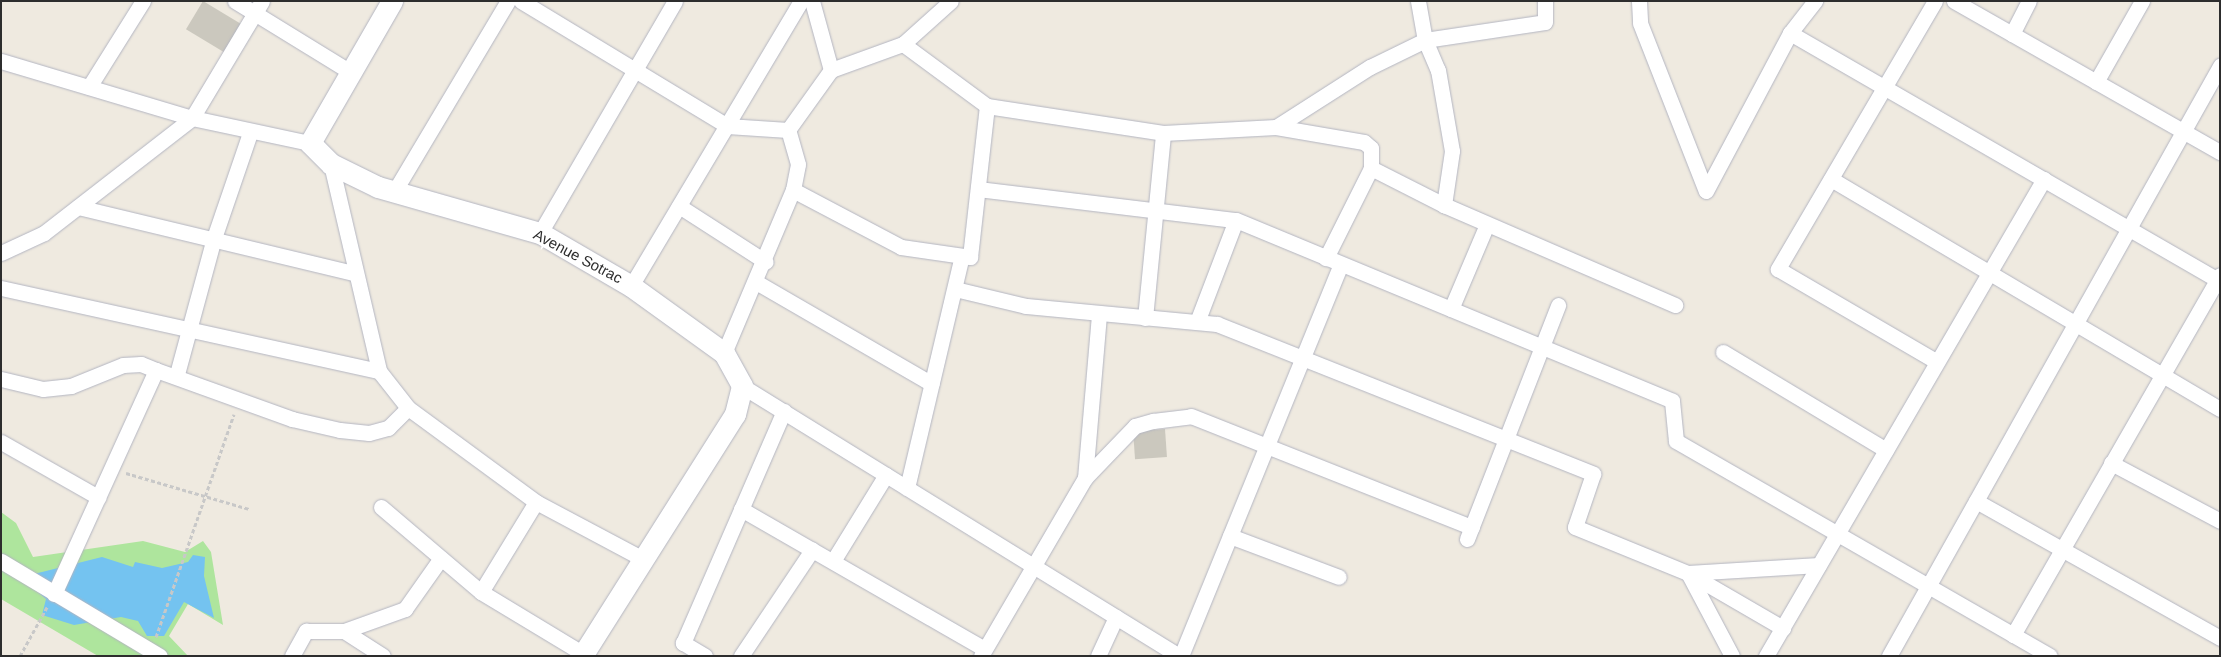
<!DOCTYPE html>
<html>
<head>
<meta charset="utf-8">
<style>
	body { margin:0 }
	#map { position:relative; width:2221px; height:657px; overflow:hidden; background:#efeae0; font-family:Arial,sans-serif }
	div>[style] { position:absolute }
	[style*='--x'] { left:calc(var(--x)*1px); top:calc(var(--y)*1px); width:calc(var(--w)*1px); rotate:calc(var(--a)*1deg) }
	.green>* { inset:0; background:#aee59d }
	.water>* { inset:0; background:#74c3f0 }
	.building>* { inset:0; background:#cbc8be; transform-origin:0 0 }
	.path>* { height:3px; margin-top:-1.5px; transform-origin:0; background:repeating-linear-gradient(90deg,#c8c8c8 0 4px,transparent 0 6.5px) }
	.roads { filter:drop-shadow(0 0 1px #b3b5c1) drop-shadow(0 0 1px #b3b5c1) }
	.street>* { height:15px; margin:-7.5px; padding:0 7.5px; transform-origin:7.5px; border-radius:7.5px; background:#fff }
	.secondary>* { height:21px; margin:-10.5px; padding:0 10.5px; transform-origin:10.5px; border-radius:10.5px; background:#fff }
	span { translate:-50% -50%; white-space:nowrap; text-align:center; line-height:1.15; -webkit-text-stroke:4.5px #fff; paint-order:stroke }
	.street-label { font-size:15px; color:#2d2d2d }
	.frame { position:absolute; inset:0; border:2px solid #2d2d2d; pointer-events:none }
</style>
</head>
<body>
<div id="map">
	<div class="green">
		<i style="clip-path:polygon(1px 512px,16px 523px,33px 557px,143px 541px,185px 552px,203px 541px,211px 552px,223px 625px,188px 604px,169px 636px,188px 656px,98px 656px,1px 599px)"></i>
	</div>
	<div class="water">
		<i style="clip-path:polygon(193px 555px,205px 557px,204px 576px,214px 618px,184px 602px,164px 636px,147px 636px,138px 621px,121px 617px,74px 625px,42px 615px,46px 599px,31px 586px,34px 574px,102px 557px,133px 567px,135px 562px,162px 568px,188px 562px)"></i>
	</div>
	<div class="building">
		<i style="left:203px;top:1px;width:44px;height:33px;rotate:31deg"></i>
		<i style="left:1165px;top:429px;width:28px;height:32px;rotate:86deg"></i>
	</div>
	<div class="path">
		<i style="--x:126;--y:473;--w:128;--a:16.3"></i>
		<i style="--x:156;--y:637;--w:236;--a:-70.7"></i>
		<i style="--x:20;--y:656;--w:56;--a:-61.1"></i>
	</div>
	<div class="roads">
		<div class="street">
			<i style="--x:235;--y:1;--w:134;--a:31.6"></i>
			<i style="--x:521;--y:1;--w:241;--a:31.2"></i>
			<i style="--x:727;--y:126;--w:61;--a:3.8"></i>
			<i style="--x:812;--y:1;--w:72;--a:74.6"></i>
			<i style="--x:1418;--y:1;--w:40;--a:80"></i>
			<i style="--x:1425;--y:40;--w:33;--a:67"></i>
			<i style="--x:1438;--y:70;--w:82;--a:80.2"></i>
			<i style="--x:1452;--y:151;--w:55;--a:98.4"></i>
			<i style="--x:1639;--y:1;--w:22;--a:87"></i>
			<i style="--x:1640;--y:23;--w:180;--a:68.6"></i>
			<i style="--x:1935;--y:1;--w:311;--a:120.4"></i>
			<i style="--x:1778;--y:269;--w:184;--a:30.3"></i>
			<i style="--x:1954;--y:1;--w:306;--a:29.6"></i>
			<i style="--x:1790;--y:33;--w:496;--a:30"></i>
			<i style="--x:2012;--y:34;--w:37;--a:-63"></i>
			<i style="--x:903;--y:44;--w:104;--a:36.4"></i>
			<i style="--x:987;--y:106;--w:178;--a:8.7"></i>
			<i style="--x:1163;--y:133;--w:113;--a:-3"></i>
			<i style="--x:1276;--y:127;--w:89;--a:9.7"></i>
			<i style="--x:1364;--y:142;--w:9;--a:41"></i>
			<i style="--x:1371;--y:148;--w:20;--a:90"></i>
			<i style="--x:1371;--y:168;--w:101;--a:116.6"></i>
			<i style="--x:1;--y:61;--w:199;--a:16.6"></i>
			<i style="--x:192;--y:118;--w:121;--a:12"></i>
			<i style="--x:2096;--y:82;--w:93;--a:-60.4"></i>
			<i style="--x:89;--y:87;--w:102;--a:-57.9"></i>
			<i style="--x:1276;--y:127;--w:112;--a:-32.6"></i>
			<i style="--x:1370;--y:67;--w:61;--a:-26.1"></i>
			<i style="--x:1425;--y:40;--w:121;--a:-8.5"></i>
			<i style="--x:1545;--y:22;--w:21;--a:-90"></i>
			<i style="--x:788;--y:130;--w:74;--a:-54.4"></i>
			<i style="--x:831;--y:70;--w:77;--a:-19.9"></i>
			<i style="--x:903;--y:44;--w:64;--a:-41.9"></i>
			<i style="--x:331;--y:164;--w:212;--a:76.9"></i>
			<i style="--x:379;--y:371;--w:47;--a:51.9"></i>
			<i style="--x:408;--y:408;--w:159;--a:36.3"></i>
			<i style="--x:536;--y:502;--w:121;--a:28"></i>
			<i style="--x:1371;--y:168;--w:82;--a:26.9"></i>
			<i style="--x:1444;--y:205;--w:252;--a:23.4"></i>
			<i style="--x:1831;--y:179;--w:452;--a:30.6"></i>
			<i style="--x:978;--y:189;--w:260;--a:6.9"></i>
			<i style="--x:1236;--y:220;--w:472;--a:22.5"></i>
			<i style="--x:1672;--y:401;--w:40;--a:84.3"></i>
			<i style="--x:1676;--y:441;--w:431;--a:29.9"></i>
			<i style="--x:793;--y:190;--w:122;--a:27.8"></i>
			<i style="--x:901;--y:247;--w:70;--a:8.2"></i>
			<i style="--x:970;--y:257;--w:152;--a:-83.6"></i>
			<i style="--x:1706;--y:191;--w:179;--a:-62"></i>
			<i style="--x:1790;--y:33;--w:41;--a:-52"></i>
			<i style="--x:394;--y:192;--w:222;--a:-59.2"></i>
			<i style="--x:679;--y:206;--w:103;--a:32.8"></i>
			<i style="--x:78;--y:207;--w:283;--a:13.5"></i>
			<i style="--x:540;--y:233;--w:268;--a:-59.8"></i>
			<i style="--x:1;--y:253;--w:47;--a:-24.9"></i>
			<i style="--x:44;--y:233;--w:187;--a:-37.8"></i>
			<i style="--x:192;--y:118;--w:136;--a:-59.1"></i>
			<i style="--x:756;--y:282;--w:203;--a:30.1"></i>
			<i style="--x:631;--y:286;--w:332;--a:-59.2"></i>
			<i style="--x:1;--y:288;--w:387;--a:12.4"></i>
			<i style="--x:955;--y:289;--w:73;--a:13.5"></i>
			<i style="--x:1026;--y:306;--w:192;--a:5.4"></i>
			<i style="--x:1217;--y:324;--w:405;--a:21.7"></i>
			<i style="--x:1593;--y:474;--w:56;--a:108.8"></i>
			<i style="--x:1575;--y:527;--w:122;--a:22.2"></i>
			<i style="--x:1688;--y:573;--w:110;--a:30.1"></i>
			<i style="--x:1451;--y:309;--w:92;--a:-67"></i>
			<i style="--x:1145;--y:318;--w:186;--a:-84.4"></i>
			<i style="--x:1197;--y:322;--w:109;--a:-69.1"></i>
			<i style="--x:1723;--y:352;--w:190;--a:31"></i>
			<i style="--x:724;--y:353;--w:177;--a:-67.1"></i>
			<i style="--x:793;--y:190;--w:26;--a:-79"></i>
			<i style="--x:798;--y:164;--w:35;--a:-106"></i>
			<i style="--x:177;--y:374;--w:141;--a:-74.8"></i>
			<i style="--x:214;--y:238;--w:111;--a:-71.1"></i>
			<i style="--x:1;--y:379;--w:43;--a:13.4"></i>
			<i style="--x:43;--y:389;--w:28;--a:-6"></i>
			<i style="--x:71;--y:386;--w:56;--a:-22"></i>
			<i style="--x:123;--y:365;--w:18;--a:-3"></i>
			<i style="--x:141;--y:364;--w:16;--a:22"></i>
			<i style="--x:742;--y:386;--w:514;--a:31.71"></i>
			<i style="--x:1;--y:442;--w:112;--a:29.6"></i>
			<i style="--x:2111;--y:463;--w:123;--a:28"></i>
			<i style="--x:1085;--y:478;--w:165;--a:-85.1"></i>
			<i style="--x:907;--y:488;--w:238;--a:-76.7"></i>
			<i style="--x:1976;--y:501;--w:280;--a:29.3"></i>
			<i style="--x:381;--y:507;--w:131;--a:40.4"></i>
			<i style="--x:481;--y:592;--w:124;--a:31.1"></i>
			<i style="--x:741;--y:509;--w:280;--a:29.9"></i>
			<i style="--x:1230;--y:536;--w:116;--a:20.6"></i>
			<i style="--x:1467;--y:539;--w:251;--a:-68.7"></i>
			<i style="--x:1;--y:561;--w:185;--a:30.9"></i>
			<i style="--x:833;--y:561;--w:101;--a:-58.4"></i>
			<i style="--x:1688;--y:573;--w:131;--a:-3.5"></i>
			<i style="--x:1688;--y:573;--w:94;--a:62.1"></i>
			<i style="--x:481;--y:592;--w:105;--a:-58.6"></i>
			<i style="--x:54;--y:594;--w:246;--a:-65.5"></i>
			<i style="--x:156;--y:370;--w:145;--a:19.8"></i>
			<i style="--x:292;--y:419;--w:49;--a:12.9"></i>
			<i style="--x:340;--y:430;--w:29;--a:6"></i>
			<i style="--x:369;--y:433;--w:20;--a:-15"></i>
			<i style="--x:388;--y:428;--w:28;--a:-45"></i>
			<i style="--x:344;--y:631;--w:65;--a:-19.8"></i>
			<i style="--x:405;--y:609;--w:62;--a:-54.8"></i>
			<i style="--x:2013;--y:635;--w:415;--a:-60.1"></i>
			<i style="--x:292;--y:656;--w:29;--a:-61"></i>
			<i style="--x:306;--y:631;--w:38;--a:0"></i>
			<i style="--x:344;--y:631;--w:46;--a:32.7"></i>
			<i style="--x:705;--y:656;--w:26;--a:-149"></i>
			<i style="--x:683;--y:643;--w:253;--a:-66.5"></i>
			<i style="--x:741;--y:656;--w:128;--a:-56.2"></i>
			<i style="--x:981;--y:656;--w:206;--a:-59.7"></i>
			<i style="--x:1085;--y:478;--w:72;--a:-46.1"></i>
			<i style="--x:1135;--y:426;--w:19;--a:-16"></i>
			<i style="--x:1153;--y:421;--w:38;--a:-7"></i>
			<i style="--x:1191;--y:416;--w:302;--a:21.6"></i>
			<i style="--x:1098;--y:656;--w:43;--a:-65.2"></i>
			<i style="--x:1181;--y:656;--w:423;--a:-67.8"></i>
			<i style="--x:1766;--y:656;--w:552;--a:-59.77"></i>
			<i style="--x:1889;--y:656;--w:677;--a:-60.71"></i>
		</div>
		<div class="secondary">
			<i style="--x:392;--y:1;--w:164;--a:120"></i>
			<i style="--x:310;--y:143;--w:30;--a:45"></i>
			<i style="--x:331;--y:164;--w:52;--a:26.1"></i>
			<i style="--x:378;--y:187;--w:168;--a:15.9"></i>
			<i style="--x:540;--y:233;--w:105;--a:30.2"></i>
			<i style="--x:631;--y:286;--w:115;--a:35.8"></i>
			<i style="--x:724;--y:353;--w:38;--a:61"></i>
			<i style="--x:742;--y:386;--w:29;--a:104"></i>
			<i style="--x:735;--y:414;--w:286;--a:122.3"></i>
		</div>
	</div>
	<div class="street-label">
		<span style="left:578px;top:256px;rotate:28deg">Avenue Sotrac</span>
	</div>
	<div class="frame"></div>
</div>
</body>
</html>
